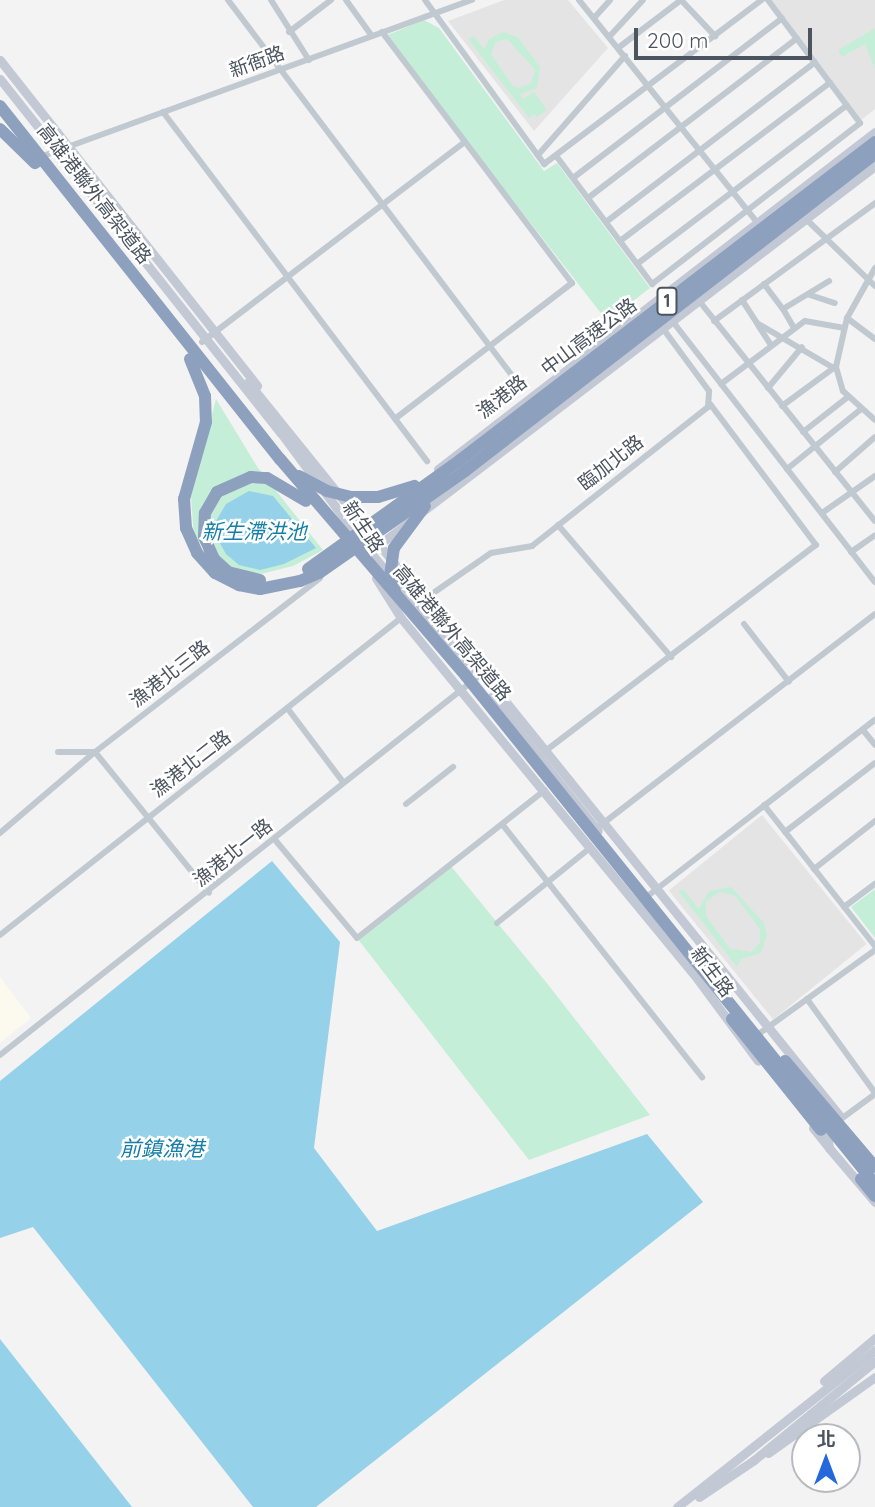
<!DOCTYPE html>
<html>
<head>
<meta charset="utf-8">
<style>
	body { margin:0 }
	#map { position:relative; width:875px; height:1507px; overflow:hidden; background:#f4f3f3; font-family:Quicksand,"Noto Sans TC",sans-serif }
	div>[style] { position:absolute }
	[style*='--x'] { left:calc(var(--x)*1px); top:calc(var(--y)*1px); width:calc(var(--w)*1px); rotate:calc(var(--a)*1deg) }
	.commercial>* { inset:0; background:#fcf9ef }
	.education>* { inset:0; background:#e5e4e4; transform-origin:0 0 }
	.green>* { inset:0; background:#c5eed8 }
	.water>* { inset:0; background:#95d1e8 }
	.street>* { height:6px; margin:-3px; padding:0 3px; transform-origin:3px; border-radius:3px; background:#c1c9d0 }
	.secondary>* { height:9px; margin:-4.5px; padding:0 4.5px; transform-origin:4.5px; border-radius:4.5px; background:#c2c9d4 }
	.highway>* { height:12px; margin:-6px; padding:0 6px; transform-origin:6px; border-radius:6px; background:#8da1be }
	span { translate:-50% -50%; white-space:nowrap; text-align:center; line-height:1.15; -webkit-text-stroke:5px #fff; paint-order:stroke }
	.shield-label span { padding:2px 5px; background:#fff; border:2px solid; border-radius:5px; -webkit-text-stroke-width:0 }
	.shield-label { font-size:18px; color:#4b545f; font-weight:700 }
	.street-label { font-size:19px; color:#4b545f }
	.water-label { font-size:21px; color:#157fa8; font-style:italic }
	.north { position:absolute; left:791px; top:1423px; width:70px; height:70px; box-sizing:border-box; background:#fff; border:2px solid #b7bbbf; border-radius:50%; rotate:0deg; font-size:19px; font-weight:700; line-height:28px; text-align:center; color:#4b545f }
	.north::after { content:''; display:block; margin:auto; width:24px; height:32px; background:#2568dc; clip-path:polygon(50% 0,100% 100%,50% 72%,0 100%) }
	.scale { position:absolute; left:634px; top:28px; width:178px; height:32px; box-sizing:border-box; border:4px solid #4b545f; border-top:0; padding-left:9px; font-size:21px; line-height:24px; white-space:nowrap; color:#4b545f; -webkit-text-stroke:5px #fff; paint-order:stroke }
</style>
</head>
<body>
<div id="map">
	<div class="commercial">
		<i style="clip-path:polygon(0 977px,31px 1018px,0 1043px)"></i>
	</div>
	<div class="education">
		<i style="clip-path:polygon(504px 0,568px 0,608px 48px,534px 131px,448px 21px)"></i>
		<i style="clip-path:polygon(772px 0,875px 0,875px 109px,860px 121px)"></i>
		<i style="left:762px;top:815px;width:166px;height:120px;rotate:51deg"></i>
	</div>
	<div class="green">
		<i style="clip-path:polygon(424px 20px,439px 28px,544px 171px,557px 163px,650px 288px,607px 321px,385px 36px)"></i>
		<i style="clip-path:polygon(875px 28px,875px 69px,865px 44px,842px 57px,838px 50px)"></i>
		<i style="clip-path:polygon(evenodd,503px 32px,518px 37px,540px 67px,537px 88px,520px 94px,523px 99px,534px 92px,547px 110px,537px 117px,534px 114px,529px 118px,468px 39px,474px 36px,484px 49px,489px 39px,503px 32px,507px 39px,535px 70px,531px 83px,520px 88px,513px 86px,491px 54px,496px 42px,507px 39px)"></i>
		<i style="clip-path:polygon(216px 399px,258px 468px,323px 550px,293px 566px,261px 574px,228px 569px,194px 538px,191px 497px)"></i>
		<i style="clip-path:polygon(450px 865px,546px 982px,650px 1115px,529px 1160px,357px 938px)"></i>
		<i style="clip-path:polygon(evenodd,731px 887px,764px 923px,767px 935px,761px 953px,741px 959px,737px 967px,679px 892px,683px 889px,699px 909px,709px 891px,731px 887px,720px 892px,735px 896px,760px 929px,760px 942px,752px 952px,730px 949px,706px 916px,706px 901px,720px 892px)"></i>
		<i style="clip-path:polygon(875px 889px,875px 938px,851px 907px)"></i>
	</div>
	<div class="water">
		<i style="clip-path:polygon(249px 491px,273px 496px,316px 548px,284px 564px,260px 570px,239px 565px,226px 554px,217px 538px,216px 521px,226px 504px)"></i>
		<i style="clip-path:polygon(272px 861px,340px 942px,314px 1148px,377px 1231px,647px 1134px,703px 1202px,316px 1507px,253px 1507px,33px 1227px,0 1238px,0 1081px)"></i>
		<i style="clip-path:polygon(0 1339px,132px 1507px,0 1507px)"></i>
	</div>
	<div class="street">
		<i style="--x:228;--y:0;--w:481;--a:52.9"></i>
		<i style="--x:271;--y:0;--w:71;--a:57.7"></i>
		<i style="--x:346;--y:0;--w:44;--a:54.2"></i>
		<i style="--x:425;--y:0;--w:203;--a:54"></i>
		<i style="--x:544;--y:164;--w:273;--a:-37"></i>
		<i style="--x:579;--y:0;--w:290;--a:51.3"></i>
		<i style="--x:681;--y:0;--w:50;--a:46.6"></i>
		<i style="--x:594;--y:18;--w:24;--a:-48"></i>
		<i style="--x:289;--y:32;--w:53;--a:-37.3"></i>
		<i style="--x:382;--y:32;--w:315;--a:52.9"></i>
		<i style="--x:572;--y:283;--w:223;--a:142.5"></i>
		<i style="--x:609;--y:37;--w:50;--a:-47.4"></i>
		<i style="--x:618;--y:48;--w:79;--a:-37.3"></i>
		<i style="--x:163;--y:112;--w:438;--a:52.9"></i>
		<i style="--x:538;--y:155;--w:132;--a:-48.7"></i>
		<i style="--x:40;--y:157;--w:460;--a:-20"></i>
		<i style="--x:557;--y:157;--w:159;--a:53.2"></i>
		<i style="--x:652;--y:284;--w:263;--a:-37.7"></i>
		<i style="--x:860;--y:123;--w:154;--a:-126.8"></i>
		<i style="--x:573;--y:178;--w:263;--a:-37.4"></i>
		<i style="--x:588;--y:198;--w:263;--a:-37.4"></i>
		<i style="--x:806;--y:219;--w:96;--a:44.2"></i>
		<i style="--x:606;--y:222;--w:263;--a:-37.4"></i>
		<i style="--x:620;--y:241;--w:263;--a:-37"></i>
		<i style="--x:637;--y:264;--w:263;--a:-37.1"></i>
		<i style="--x:875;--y:268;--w:57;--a:119.2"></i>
		<i style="--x:847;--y:318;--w:50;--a:102.7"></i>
		<i style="--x:836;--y:367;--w:25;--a:74"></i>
		<i style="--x:843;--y:391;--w:43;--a:42.2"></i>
		<i style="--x:764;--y:284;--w:31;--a:53"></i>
		<i style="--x:783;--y:309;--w:54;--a:-31.3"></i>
		<i style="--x:810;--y:295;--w:26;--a:18"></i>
		<i style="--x:742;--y:300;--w:27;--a:57"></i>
		<i style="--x:757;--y:323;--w:87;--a:30.4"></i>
		<i style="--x:700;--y:302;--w:280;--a:51.4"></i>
		<i style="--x:783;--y:309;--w:22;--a:60"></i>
		<i style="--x:670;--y:318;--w:334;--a:52.2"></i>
		<i style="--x:847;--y:318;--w:35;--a:37"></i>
		<i style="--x:714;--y:321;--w:200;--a:-36.2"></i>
		<i style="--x:758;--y:325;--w:24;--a:57"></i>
		<i style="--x:202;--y:342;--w:330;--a:-37.3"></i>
		<i style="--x:721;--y:384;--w:105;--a:-36.9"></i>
		<i style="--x:805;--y:321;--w:40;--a:10"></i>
		<i style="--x:768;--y:388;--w:53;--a:-50.3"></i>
		<i style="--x:782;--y:406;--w:66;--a:-36.3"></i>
		<i style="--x:803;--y:432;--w:57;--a:-37.9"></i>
		<i style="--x:787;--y:469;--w:95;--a:-39"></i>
		<i style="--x:835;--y:472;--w:53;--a:-41.2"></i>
		<i style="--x:822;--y:513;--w:65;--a:-34.9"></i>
		<i style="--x:558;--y:525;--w:174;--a:49.4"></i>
		<i style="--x:851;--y:552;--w:29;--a:-35"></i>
		<i style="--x:426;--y:598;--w:79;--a:-34.7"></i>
		<i style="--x:491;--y:553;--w:42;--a:-9.7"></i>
		<i style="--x:532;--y:546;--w:224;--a:-38.3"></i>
		<i style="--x:708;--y:407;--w:16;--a:-86"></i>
		<i style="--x:709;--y:391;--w:81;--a:-126.4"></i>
		<i style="--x:744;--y:624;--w:73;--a:52.2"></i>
		<i style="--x:288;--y:709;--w:91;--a:53"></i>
		<i style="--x:863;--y:730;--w:19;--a:51"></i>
		<i style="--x:58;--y:752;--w:37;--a:0"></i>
		<i style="--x:95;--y:752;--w:181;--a:51"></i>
		<i style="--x:544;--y:752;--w:342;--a:-37.3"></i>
		<i style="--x:816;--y:545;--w:176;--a:-126.9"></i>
		<i style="--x:406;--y:804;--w:60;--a:-38.2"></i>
		<i style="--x:764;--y:805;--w:179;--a:51.8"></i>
		<i style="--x:502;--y:824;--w:323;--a:51.7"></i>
		<i style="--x:601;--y:825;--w:346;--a:-37.6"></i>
		<i style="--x:785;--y:832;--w:113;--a:-37.5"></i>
		<i style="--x:0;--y:833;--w:125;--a:-40.5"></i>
		<i style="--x:95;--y:752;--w:284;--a:-37.7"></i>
		<i style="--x:276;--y:841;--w:126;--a:50.1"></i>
		<i style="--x:357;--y:938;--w:239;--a:-38.2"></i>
		<i style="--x:814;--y:869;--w:78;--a:-38.2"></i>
		<i style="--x:649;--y:895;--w:286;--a:-37.8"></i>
		<i style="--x:844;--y:907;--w:39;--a:-37"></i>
		<i style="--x:497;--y:923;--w:119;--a:-38.9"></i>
		<i style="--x:0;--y:935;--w:511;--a:-38.33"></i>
		<i style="--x:807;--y:999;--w:116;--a:54.1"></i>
		<i style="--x:760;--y:1033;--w:142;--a:-35.8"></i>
		<i style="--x:0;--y:1055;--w:617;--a:-38.36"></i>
		<i style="--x:837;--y:1122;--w:47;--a:-36.4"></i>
	</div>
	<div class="secondary">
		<i style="--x:0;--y:60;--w:415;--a:51.7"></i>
		<i style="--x:0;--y:79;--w:452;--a:51.6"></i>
		<i style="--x:281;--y:433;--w:138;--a:53.5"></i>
		<i style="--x:363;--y:544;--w:165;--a:49.9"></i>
		<i style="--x:248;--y:382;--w:942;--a:51.12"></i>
		<i style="--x:438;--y:469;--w:552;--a:-37.64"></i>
		<i style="--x:423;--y:511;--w:569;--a:-37.35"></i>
		<i style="--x:376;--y:547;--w:41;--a:-37.1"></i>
		<i style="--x:376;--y:578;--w:47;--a:58"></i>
		<i style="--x:401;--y:618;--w:460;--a:50.6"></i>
		<i style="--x:693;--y:973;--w:109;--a:53.5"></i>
		<i style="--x:491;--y:697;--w:171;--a:51.4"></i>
		<i style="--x:826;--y:1124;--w:24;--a:83"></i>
		<i style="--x:829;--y:1148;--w:71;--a:49.6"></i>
		<i style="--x:813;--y:1128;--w:26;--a:51"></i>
		<i style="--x:824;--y:1381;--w:67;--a:-40.1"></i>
		<i style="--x:768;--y:1453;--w:131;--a:-35.4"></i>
		<i style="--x:699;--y:1497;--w:66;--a:-33.9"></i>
		<i style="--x:754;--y:1460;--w:156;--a:-39.3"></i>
		<i style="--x:677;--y:1507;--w:253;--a:-38.4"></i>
	</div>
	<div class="highway">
		<i style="--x:0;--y:106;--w:451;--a:51.6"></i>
		<i style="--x:280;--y:459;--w:286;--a:49.4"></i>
		<i style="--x:466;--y:676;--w:652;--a:51.16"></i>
		<i style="--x:0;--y:129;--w:49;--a:44.2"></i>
		<i style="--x:190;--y:359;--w:40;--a:68"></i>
		<i style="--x:205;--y:396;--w:26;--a:88"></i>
		<i style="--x:206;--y:422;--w:80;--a:105.9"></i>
		<i style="--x:184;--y:499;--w:29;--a:86"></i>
		<i style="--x:186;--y:528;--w:27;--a:66"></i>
		<i style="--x:197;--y:553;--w:27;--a:48"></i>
		<i style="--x:215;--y:573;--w:27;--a:27"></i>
		<i style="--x:239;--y:585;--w:21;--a:11"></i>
		<i style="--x:260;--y:589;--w:41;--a:-11.3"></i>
		<i style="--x:300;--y:581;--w:21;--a:-23"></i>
		<i style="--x:319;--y:573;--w:178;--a:-34.9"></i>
		<i style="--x:465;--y:471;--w:518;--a:-37.71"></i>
		<i style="--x:299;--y:476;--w:32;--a:28"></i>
		<i style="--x:327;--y:491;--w:25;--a:14"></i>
		<i style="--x:351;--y:497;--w:27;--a:0"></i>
		<i style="--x:378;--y:497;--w:38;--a:-17"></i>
		<i style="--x:308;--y:569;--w:187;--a:-35.6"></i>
		<i style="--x:460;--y:460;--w:523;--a:-37.46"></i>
		<i style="--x:260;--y:580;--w:33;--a:-166"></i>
		<i style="--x:228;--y:572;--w:19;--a:-137"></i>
		<i style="--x:214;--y:559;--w:24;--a:-114"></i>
		<i style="--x:204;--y:537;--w:24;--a:-88"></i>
		<i style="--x:205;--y:513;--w:24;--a:-60"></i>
		<i style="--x:217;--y:492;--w:37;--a:-24"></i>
		<i style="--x:251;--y:477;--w:16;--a:4"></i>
		<i style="--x:267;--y:478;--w:45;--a:30.5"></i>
		<i style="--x:395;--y:591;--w:16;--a:-108"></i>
		<i style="--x:390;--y:576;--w:28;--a:-82"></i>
		<i style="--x:394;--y:548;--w:52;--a:-53.6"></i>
		<i style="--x:732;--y:1019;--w:142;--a:51.3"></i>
		<i style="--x:785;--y:1061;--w:139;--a:49.7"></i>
		<i style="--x:861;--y:1179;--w:22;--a:51"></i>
	</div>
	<div class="shield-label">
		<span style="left:667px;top:301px">1</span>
	</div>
	<div class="street-label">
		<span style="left:257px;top:62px;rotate:-20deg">新衙路</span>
		<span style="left:94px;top:194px;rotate:52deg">高雄港聯外高架道路</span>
		<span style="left:589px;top:337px;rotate:-37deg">中山高速公路</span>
		<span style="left:502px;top:397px;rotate:-38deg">漁港路</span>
		<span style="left:611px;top:463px;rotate:-38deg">臨加北路</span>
		<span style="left:363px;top:527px;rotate:56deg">新生路</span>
		<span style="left:452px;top:633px;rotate:50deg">高雄港聯外高架道路</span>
		<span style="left:170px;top:674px;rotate:-38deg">漁港北三路</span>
		<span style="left:191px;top:764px;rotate:-38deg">漁港北二路</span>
		<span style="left:233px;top:853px;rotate:-39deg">漁港北一路</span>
		<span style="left:712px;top:972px;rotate:53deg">新生路</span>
	</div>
	<div class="water-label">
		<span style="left:254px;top:531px">新生滯洪池</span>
		<span style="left:162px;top:1148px">前鎮漁港</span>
	</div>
	<div class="north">北</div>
	<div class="scale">200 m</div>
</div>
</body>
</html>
